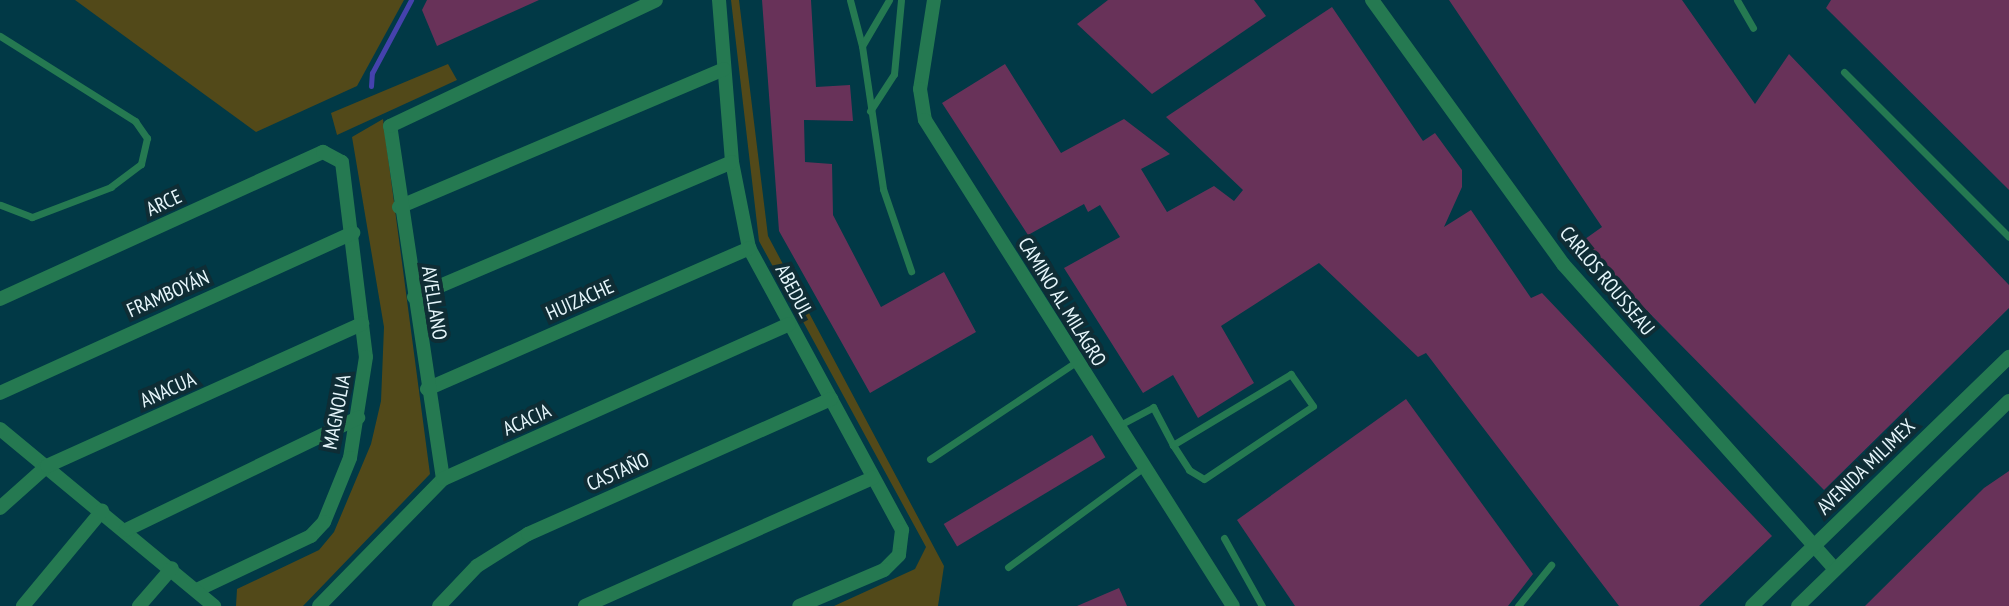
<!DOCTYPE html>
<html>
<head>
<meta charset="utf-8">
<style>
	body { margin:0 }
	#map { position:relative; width:2009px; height:606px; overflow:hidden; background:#013946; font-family:"PT Sans Narrow",sans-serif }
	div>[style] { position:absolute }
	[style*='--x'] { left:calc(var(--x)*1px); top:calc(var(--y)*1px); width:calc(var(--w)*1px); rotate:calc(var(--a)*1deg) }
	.green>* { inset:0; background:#524919 }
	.stream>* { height:5px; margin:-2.5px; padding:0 2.5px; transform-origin:2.5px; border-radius:2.5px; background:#4542ad }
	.building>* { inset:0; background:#683259; transform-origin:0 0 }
	.service>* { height:7px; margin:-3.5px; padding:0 3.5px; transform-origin:3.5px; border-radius:3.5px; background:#257951 }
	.minor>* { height:14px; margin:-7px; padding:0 7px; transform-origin:7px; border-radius:7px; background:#257951 }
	span { translate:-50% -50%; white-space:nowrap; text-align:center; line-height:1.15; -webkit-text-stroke:8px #0f2d35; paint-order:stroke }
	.street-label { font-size:20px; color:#e6f6fb }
</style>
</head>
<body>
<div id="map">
	<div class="green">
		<i style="clip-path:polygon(75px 0,404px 0,357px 86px,256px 132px)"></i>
		<i style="clip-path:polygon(731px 0,739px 0,768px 236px,944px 566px,938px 606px,834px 606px,915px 569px,926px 547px,759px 241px)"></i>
		<i style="clip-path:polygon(448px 64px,457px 80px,337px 135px,331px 113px)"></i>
		<i style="clip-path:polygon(383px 119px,430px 474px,303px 606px,236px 606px,237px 589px,319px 550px,334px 532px,371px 444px,381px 401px,384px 327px,352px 137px)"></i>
	</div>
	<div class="stream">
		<i style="--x:371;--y:86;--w:13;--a:-86"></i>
		<i style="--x:372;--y:73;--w:83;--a:-61.9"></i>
	</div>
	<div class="building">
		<i style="clip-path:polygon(427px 0,539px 0,437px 46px,422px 10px)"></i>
		<i style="clip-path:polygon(762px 0,811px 0,816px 87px,850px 85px,853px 121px,804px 120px,805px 162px,832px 164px,833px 215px,881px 307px,944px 272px,976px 332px,870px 393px,779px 231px)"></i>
		<i style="clip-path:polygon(1108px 0,1254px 0,1266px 16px,1152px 94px,1077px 24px)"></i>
		<i style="clip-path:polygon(1449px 0,1682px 0,1755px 104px,1789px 54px,2009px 285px,2009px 308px,1824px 490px,1591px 254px,1579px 261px,1571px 249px,1602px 227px)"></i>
		<i style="clip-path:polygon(1831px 0,2009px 0,2009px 190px,1826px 8px)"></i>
		<i style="clip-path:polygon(1332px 7px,1423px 141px,1435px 133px,1462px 170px,1462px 187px,1444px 227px,1471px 210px,1531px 298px,1542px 293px,1772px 536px,1699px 606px,1619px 606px,1426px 353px,1418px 357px,1319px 263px,1221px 326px,1254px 383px,1198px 418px,1173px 375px,1143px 393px,1064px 268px,1120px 237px,1100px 205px,1088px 212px,1084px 204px,1028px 235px,942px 103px,1005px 64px,1061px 153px,1124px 119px,1170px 154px,1141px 169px,1167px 212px,1214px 186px,1234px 201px,1243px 190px,1166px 117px)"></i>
		<i style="clip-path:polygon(1406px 399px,1533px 574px,1508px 606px,1295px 606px,1237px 520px)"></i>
		<i style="left:1092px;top:435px;width:26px;height:173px;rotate:59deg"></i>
		<i style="clip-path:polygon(2009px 471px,2009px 606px,1865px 606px,1984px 488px)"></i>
		<i style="clip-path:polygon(1119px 588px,1127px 606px,1077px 606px)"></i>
	</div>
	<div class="service">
		<i style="--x:850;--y:0;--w:48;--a:75.4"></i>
		<i style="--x:889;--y:0;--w:53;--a:120.4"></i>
		<i style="--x:862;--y:46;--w:145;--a:81.6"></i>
		<i style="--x:883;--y:189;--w:87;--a:71.1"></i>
		<i style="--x:1737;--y:0;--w:32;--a:60"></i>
		<i style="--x:0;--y:36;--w:160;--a:32.2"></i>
		<i style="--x:135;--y:121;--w:21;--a:55"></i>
		<i style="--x:147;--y:138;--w:27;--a:103"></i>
		<i style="--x:141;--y:164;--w:38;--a:143"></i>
		<i style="--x:111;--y:187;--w:85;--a:159.2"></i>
		<i style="--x:32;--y:217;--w:34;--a:-159"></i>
		<i style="--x:1844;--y:72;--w:233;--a:45"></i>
		<i style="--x:870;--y:111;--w:44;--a:-57"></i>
		<i style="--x:894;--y:74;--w:74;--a:-84.6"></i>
		<i style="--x:1118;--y:426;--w:40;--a:-28"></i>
		<i style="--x:1153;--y:407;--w:43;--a:62.2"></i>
		<i style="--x:1173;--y:445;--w:30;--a:57"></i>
		<i style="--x:1189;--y:470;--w:17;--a:31"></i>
		<i style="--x:1204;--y:479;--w:131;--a:-33.8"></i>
		<i style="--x:1313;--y:406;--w:39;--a:-125"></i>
		<i style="--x:1291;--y:374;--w:138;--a:149"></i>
		<i style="--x:930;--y:459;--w:175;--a:-33.6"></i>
		<i style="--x:1224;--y:538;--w:78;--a:60.8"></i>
		<i style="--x:1008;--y:567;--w:169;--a:-36.3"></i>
		<i style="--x:1518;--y:606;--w:53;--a:-51.2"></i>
	</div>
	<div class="minor">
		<i style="--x:719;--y:0;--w:163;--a:85.4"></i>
		<i style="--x:732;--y:162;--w:88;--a:78.8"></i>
		<i style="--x:749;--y:248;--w:321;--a:61.5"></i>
		<i style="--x:902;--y:530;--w:25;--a:97"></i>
		<i style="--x:899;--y:555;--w:21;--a:135"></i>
		<i style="--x:884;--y:570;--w:92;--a:157"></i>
		<i style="--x:934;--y:0;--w:90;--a:98.9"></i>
		<i style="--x:920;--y:89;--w:31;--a:81"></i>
		<i style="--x:925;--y:120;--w:575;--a:57.64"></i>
		<i style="--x:1372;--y:0;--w:326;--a:54.1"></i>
		<i style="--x:1563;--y:264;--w:409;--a:48.3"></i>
		<i style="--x:399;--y:207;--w:353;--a:-23"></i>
		<i style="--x:414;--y:297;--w:345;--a:-23"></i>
		<i style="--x:0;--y:299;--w:355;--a:-24.5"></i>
		<i style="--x:323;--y:152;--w:21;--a:28"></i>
		<i style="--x:342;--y:162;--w:196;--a:83"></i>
		<i style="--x:366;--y:357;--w:102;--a:99"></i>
		<i style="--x:350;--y:458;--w:69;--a:112.1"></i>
		<i style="--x:324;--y:522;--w:19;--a:133"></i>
		<i style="--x:311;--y:536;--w:126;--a:154.7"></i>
		<i style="--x:427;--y:389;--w:352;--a:-23.6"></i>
		<i style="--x:0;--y:393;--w:388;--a:-24.4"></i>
		<i style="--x:0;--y:429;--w:278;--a:39.6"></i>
		<i style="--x:443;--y:479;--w:357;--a:-98.5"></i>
		<i style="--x:390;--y:126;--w:294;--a:-25.3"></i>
		<i style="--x:0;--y:508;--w:63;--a:-41.8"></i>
		<i style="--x:47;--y:466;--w:346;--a:-24.3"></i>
		<i style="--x:126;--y:530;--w:258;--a:-25.8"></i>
		<i style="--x:23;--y:606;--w:124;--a:-50.3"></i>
		<i style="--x:139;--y:606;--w:50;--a:-49"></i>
		<i style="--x:319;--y:606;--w:177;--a:-45.7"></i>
		<i style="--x:443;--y:479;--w:379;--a:-24.1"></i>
		<i style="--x:439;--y:606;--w:55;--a:-46.5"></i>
		<i style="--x:477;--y:566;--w:60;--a:-32.1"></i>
		<i style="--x:528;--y:534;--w:332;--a:-24"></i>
		<i style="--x:585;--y:606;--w:315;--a:-24"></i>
		<i style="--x:1752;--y:606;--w:358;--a:-44.1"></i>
		<i style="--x:1798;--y:606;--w:294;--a:-44.2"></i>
	</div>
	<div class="street-label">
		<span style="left:164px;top:203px;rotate:-25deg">ARCE</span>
		<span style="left:1607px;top:281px;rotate:50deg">CARLOS ROUSSEAU</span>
		<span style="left:794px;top:291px;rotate:62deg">ABEDUL</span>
		<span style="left:168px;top:294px;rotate:-24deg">FRAMBOYÁN</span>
		<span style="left:580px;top:300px;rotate:-24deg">HUIZACHE</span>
		<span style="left:1062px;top:302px;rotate:58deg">CAMINO AL MILAGRO</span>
		<span style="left:434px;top:303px;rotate:81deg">AVELLANO</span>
		<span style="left:168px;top:390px;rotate:-24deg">ANACUA</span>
		<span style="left:337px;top:412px;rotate:-79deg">MAGNOLIA</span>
		<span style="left:527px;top:420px;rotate:-24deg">ACACIA</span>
		<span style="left:1866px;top:467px;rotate:-44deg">AVENIDA MILIMEX</span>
		<span style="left:618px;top:472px;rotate:-24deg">CASTAÑO</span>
	</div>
</div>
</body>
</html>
